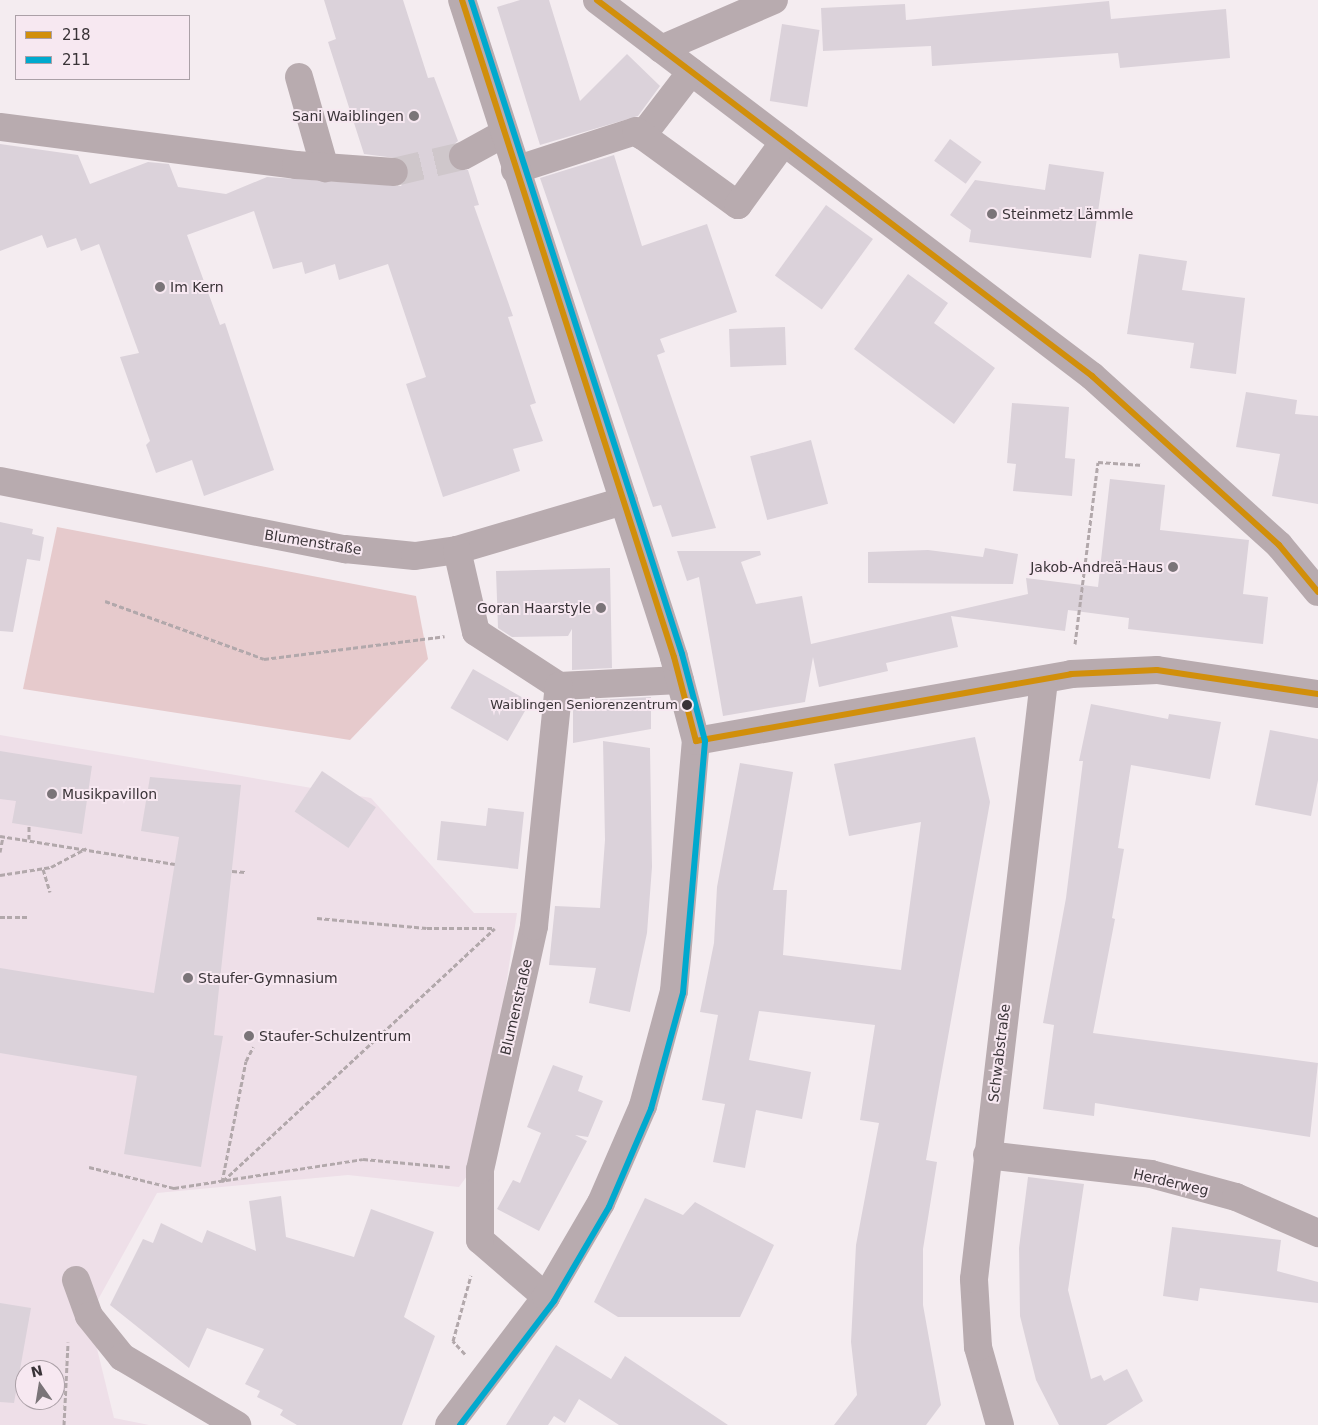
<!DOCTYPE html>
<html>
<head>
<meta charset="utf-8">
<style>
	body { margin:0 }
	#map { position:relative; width:1318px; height:1425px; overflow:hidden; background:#f4ecf0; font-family:"DejaVu Sans",sans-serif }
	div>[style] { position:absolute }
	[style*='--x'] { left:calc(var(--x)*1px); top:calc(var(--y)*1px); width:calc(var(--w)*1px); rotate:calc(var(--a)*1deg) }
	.built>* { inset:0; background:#eedfe8 }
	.green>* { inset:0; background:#e6cacc }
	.building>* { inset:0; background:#dbd2da; transform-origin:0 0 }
	.minor-tunnel>* { height:28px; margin-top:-14px; transform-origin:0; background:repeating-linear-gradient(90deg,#cfc7cb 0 28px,transparent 0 42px) }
	.path>* { height:3px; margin-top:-1.5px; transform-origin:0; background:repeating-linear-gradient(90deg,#b2a8ab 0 5px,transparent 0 7.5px) }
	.minor>* { height:28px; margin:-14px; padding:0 14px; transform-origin:14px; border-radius:14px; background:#b8abaf }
	.bus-1>* { height:6px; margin:-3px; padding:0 3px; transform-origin:3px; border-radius:3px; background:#d18f0b }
	.bus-2>* { height:6px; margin:-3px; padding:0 3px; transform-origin:3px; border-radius:3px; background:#00a9ce }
	.dots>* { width:14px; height:14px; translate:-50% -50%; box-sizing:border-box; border:2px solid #f7e8f1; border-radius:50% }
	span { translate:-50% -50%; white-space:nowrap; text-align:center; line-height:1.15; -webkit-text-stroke:4px #f7e8f1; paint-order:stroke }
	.bus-label { font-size:13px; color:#393337 }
	.right { translate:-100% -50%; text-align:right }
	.poi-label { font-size:14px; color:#393337 }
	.left { translate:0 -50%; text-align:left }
	.street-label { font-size:14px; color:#393337 }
	.legend { position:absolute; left:15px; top:15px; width:175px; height:65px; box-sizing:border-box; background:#f7e8f1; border:1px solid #aba0a7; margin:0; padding:6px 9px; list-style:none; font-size:15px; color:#393337 }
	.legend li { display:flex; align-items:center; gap:10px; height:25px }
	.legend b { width:25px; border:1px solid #aba0a7 }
	.north { position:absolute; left:15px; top:1360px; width:50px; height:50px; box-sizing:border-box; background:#f7e8f1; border:1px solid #aba0a7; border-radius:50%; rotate:347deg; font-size:14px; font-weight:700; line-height:20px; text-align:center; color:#393337 }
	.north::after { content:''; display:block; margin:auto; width:18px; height:22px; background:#7a7478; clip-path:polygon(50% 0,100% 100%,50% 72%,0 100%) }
</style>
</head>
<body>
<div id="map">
	<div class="built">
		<i style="clip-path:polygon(evenodd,0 735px,371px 798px,474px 913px,517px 913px,480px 1158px,459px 1187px,348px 1175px,157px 1193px,89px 1316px,114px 1418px,149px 1425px,0 1425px,0 735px,25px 1370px,55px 1370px,55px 1400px,25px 1400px,25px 1370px)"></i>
	</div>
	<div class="green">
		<i style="clip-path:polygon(57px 527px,416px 596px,428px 659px,350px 740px,23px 689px)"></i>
	</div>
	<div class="building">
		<i style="clip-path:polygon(324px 0,403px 0,428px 78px,434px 77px,458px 141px,449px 148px,449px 163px,455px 170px,468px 170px,479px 205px,474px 206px,513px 316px,508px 317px,536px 403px,530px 405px,543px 441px,513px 449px,520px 471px,443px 497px,406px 384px,426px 377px,388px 264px,339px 280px,335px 264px,305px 274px,302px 262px,273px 269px,254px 211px,187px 235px,220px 325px,225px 323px,274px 470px,204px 496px,192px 460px,156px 473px,146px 445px,150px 441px,120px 357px,139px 353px,99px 244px,81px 251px,76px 238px,47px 248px,42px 235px,0 251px,0 144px,78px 155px,90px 184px,148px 162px,169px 164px,178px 187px,226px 194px,267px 177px,401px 186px,409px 174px,403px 159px,364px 154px,328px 42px,336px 39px)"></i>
		<i style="clip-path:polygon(520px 0,549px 0,580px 101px,627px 54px,660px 86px,638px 116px,540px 145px,497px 7px)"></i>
		<i style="clip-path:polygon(1109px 1px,1111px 19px,1226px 9px,1230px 58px,1120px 68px,1118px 53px,932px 66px,931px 46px,823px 51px,821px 8px,905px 4px,906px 20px)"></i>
		<i style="left:782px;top:24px;width:38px;height:78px;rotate:9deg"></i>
		<i style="left:950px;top:139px;width:39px;height:27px;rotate:36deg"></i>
		<i style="clip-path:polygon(614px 155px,642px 246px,707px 224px,737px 312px,660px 339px,665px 352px,657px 355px,716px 528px,672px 537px,661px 505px,653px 507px,540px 178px)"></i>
		<i style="clip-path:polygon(1049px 164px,1104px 172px,1091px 258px,969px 242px,971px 230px,950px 215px,975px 180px,1045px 190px)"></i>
		<i style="left:826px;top:205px;width:58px;height:87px;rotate:36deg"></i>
		<i style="clip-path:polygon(1139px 254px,1187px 261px,1182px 290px,1245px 298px,1236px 374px,1190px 368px,1194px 343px,1127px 334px)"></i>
		<i style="clip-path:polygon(908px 274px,948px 303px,934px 323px,995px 368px,954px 424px,854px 349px)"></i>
		<i style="left:785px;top:327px;width:38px;height:56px;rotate:88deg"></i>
		<i style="clip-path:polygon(1246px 392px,1297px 400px,1295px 414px,1318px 416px,1318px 504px,1272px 496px,1280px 454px,1236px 447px)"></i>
		<i style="clip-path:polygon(1012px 403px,1069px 407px,1065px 458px,1075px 459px,1072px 496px,1013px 491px,1016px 464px,1007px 463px)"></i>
		<i style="left:811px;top:440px;width:66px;height:63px;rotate:75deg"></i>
		<i style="clip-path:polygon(1110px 479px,1165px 485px,1160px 530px,1249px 540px,1243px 594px,1268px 597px,1263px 644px,1128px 629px,1129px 618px,1068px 610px,1065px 631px,951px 616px,958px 647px,886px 663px,888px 671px,819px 687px,813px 657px,805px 702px,723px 716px,699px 577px,687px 581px,677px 551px,760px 551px,761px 555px,741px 562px,756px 604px,802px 596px,811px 644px,1028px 594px,1026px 578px,1098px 587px)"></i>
		<i style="clip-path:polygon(0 522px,33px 529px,32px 534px,44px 537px,40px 561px,27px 559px,13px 632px,0 631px)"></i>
		<i style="clip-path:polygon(985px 548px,1018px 554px,1013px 584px,868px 583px,868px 552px,928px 550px,983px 557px)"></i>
		<i style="clip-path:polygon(610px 568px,612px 668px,572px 670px,572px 629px,568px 636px,512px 637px,498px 628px,496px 571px)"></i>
		<i style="left:473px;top:669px;width:66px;height:45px;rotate:30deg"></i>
		<i style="clip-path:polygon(651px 697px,651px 729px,573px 743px,573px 701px)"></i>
		<i style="clip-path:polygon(1091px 704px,1168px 719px,1169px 714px,1221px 722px,1210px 779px,1131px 765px,1118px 848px,1124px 849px,1112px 918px,1115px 919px,1093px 1033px,1318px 1063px,1310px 1137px,1095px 1103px,1094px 1116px,1043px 1109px,1054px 1025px,1043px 1023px,1066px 898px,1083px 761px,1079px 761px)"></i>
		<i style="clip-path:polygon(1270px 730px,1318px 739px,1318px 780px,1311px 816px,1255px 805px)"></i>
		<i style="clip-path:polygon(975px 737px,990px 802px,926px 1160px,937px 1162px,923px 1249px,923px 1305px,941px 1405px,926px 1425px,834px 1425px,857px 1395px,851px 1342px,856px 1245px,879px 1123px,860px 1120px,875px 1025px,759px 1011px,749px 1060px,811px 1072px,802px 1119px,756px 1110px,745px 1168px,713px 1162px,725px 1104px,702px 1100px,718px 1015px,700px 1012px,714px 943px,717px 887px,740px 763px,793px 772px,773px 890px,787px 890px,783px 955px,901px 970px,921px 822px,849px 836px,834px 764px)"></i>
		<i style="clip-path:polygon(603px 741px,650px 748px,652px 867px,647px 933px,630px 1012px,589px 1003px,596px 968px,549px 965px,555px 906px,600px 908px,605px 840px)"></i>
		<i style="clip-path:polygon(0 751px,92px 766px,82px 834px,12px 823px,16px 801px,0 799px)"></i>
		<i style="left:322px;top:771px;width:65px;height:49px;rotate:34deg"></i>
		<i style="clip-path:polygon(150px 777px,241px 785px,214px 1035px,223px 1036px,201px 1167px,124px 1154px,137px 1076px,0 1053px,0 968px,154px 993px,179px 837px,141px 831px)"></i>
		<i style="clip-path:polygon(488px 808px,524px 812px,518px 869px,437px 860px,441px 821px,486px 826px)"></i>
		<i style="clip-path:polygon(553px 1065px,583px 1076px,578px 1091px,603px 1101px,588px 1137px,575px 1135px,587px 1141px,539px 1231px,497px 1209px,513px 1180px,520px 1183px,541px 1133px,527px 1127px)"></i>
		<i style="clip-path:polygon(1028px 1177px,1084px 1184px,1068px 1290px,1091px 1379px,1101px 1375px,1104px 1381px,1127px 1369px,1143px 1401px,1106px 1425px,1059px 1425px,1036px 1380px,1020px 1316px,1019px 1248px)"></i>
		<i style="clip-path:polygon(281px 1196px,286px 1237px,354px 1257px,371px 1209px,434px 1232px,404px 1317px,435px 1336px,402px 1425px,297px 1425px,280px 1415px,283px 1410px,257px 1397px,260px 1391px,245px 1384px,264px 1349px,207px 1328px,189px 1368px,110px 1305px,143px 1239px,153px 1243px,161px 1223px,202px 1243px,207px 1230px,256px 1251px,249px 1201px)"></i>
		<i style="clip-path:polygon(645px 1198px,683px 1215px,695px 1202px,774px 1245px,740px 1317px,618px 1317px,594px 1302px)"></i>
		<i style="clip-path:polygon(1172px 1227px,1281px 1240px,1277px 1271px,1318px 1282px,1318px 1303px,1200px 1288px,1198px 1301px,1163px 1296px)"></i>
		<i style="clip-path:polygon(0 1303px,31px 1308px,14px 1403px,0 1402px)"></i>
		<i style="clip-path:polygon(556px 1345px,611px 1379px,625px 1356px,728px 1425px,619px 1425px,579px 1399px,565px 1423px,554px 1416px,548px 1425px,506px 1425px)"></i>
	</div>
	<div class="minor-tunnel">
		<i style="--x:394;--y:172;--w:71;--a:-13.1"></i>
	</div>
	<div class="path">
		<i style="--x:105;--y:601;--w:169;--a:20"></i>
		<i style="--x:264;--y:659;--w:182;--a:-7.2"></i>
		<i style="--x:1075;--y:644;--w:183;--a:-82.8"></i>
		<i style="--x:1098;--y:462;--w:45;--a:3.8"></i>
		<i style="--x:0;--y:836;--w:177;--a:9.1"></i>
		<i style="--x:29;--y:839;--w:14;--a:-90"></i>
		<i style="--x:0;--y:852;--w:16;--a:-79"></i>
		<i style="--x:43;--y:869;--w:24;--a:73"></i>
		<i style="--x:232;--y:871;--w:13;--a:4"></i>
		<i style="--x:0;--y:875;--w:52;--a:-8.9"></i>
		<i style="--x:51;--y:867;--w:40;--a:-28"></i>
		<i style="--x:0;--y:917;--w:30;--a:0"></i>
		<i style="--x:317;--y:918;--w:110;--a:5.2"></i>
		<i style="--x:427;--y:928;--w:67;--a:0"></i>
		<i style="--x:89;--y:1167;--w:88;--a:13.9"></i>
		<i style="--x:174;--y:1188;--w:191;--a:-8.7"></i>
		<i style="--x:363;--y:1159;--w:87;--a:5.3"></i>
		<i style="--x:223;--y:1181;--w:371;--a:-42.9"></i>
		<i style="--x:222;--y:1182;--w:123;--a:-78.8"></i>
		<i style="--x:246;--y:1061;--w:16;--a:-63"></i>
		<i style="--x:465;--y:1354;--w:18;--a:-133"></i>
		<i style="--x:453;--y:1341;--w:68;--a:-74.7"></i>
		<i style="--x:64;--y:1425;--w:83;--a:-87.2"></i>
	</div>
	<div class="minor">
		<i style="--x:597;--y:0;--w:622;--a:37.22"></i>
		<i style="--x:1092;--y:376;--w:252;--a:42.1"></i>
		<i style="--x:1279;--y:545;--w:61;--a:50.3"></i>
		<i style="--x:661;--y:49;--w:123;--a:-23.4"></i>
		<i style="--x:299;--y:77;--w:95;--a:74.1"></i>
		<i style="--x:0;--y:127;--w:298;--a:7.3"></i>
		<i style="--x:296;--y:165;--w:98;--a:4.1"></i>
		<i style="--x:642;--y:136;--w:81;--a:-52.6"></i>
		<i style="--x:463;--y:156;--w:46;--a:-28.8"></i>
		<i style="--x:515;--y:170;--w:127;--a:-17.9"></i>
		<i style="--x:636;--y:131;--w:126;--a:36"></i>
		<i style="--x:738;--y:205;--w:78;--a:-53.9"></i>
		<i style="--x:0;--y:481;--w:352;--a:11.2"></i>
		<i style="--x:345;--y:549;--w:70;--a:5.7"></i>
		<i style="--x:415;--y:556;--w:42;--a:-8.1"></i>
		<i style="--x:457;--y:550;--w:174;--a:-16.4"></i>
		<i style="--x:457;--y:550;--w:84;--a:77"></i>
		<i style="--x:476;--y:632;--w:99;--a:33"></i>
		<i style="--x:559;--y:686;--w:121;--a:-2.8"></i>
		<i style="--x:696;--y:741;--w:381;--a:-10.1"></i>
		<i style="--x:1071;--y:674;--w:86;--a:-2.7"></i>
		<i style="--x:1157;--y:670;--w:163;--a:8.5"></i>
		<i style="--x:987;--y:1155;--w:165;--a:6.6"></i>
		<i style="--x:1151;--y:1174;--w:88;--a:15.1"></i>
		<i style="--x:1236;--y:1197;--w:90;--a:23.7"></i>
		<i style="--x:76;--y:1280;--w:38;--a:70"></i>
		<i style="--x:89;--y:1316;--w:53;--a:51.2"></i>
		<i style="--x:122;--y:1357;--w:134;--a:30.6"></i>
		<i style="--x:546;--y:1297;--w:87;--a:-139.2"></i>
		<i style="--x:480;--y:1240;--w:70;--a:-90"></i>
		<i style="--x:480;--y:1170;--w:250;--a:-77.5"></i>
		<i style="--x:534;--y:926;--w:241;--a:-84.1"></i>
		<i style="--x:449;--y:1425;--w:161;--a:-52.8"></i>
		<i style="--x:546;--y:1297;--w:109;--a:-59.7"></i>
		<i style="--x:601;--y:1203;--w:106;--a:-66.6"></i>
		<i style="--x:643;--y:1106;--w:119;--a:-74.9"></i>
		<i style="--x:674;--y:991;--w:251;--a:-85"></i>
		<i style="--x:696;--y:741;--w:87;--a:-104.7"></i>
		<i style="--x:674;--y:657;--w:690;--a:-107.88"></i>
		<i style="--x:1000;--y:1425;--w:81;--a:-105.8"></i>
		<i style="--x:978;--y:1347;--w:68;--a:-93.4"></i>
		<i style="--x:974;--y:1279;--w:603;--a:-83.33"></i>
	</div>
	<div class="bus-1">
		<i style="--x:462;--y:0;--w:690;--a:72.12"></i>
		<i style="--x:674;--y:657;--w:87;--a:75.3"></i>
		<i style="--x:696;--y:741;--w:381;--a:-10.1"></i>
		<i style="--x:1071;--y:674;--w:86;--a:-2.7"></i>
		<i style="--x:1157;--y:670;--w:163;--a:8.5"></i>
		<i style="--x:597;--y:0;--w:622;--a:37.22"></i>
		<i style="--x:1092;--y:376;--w:252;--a:42.1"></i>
		<i style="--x:1279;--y:545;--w:61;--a:50.3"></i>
	</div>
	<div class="bus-2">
		<i style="--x:460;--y:1425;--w:156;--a:-52.8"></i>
		<i style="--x:554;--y:1301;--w:109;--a:-59.7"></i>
		<i style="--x:609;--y:1207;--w:107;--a:-66.8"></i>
		<i style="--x:651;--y:1109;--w:120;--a:-74.6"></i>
		<i style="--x:683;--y:993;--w:253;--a:-85"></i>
		<i style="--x:705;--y:741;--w:90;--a:-104.8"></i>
		<i style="--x:682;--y:654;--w:687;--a:-107.88"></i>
	</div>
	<div class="dots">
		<i style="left:414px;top:116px;background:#7a7478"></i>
		<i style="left:992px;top:214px;background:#7a7478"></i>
		<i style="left:160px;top:287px;background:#7a7478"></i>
		<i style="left:1173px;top:567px;background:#7a7478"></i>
		<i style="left:601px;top:608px;background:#7a7478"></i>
		<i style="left:687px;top:705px;background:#393337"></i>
		<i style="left:52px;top:794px;background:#7a7478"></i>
		<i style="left:188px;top:978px;background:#7a7478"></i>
		<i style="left:249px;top:1036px;background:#7a7478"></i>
	</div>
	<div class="bus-label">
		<span class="right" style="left:678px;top:705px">Waiblingen Seniorenzentrum</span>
	</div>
	<div class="poi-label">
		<span class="right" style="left:404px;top:116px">Sani Waiblingen</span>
		<span class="left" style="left:1002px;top:214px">Steinmetz Lämmle</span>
		<span class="left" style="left:170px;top:287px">Im Kern</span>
		<span class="right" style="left:1163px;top:567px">Jakob-Andreä-Haus</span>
		<span class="right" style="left:591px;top:608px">Goran Haarstyle</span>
		<span class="left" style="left:62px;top:794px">Musikpavillon</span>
		<span class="left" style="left:198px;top:978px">Staufer-Gymnasium</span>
		<span class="left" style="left:259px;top:1036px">Staufer-Schulzentrum</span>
	</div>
	<div class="street-label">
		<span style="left:313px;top:542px;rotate:9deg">Blumenstraße</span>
		<span style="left:516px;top:1007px;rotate:-77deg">Blumenstraße</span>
		<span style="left:999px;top:1053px;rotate:-83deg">Schwabstraße</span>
		<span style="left:1171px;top:1182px;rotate:13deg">Herderweg</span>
	</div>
	<ul class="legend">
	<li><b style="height:6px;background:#d18f0b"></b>218</li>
	<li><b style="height:6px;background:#00a9ce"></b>211</li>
	</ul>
	<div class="north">N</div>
</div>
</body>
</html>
